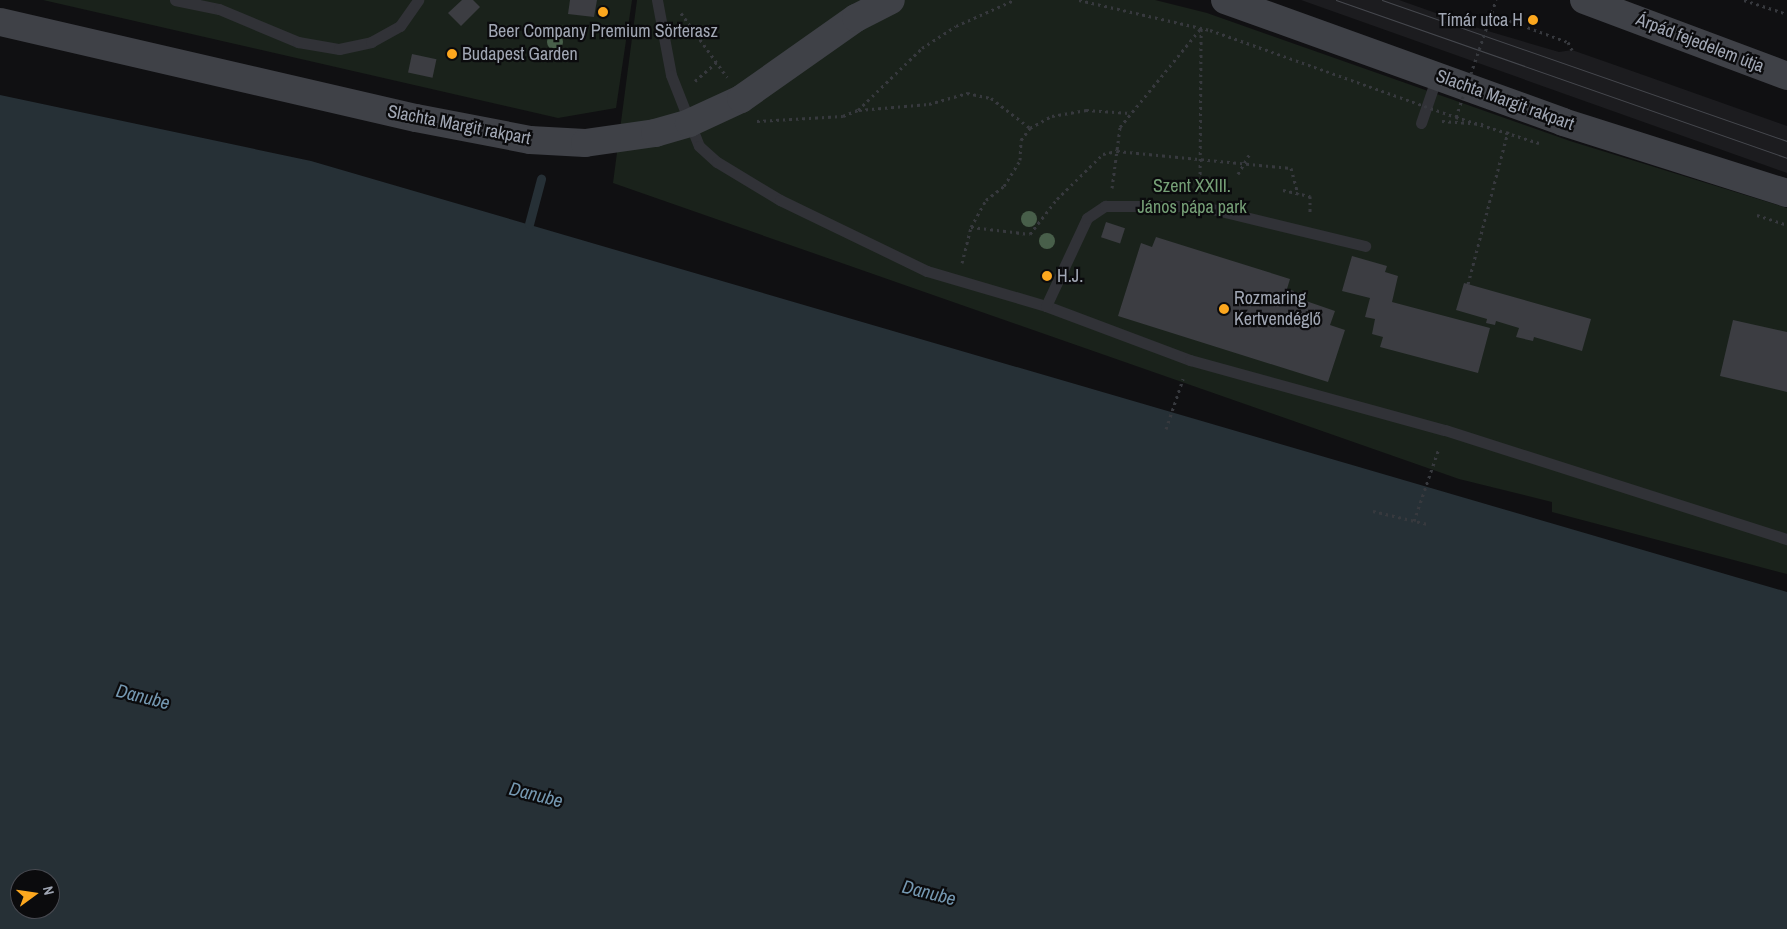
<!DOCTYPE html>
<html>
<head>
<meta charset="utf-8">
<style>
	body { margin:0 }
	#map { position:relative; width:1787px; height:929px; overflow:hidden; background:#101012; font-family:"Archivo Narrow",sans-serif }
	div>[style] { position:absolute }
	[style*='--x'] { left:calc(var(--x)*1px); top:calc(var(--y)*1px); width:calc(var(--w)*1px); rotate:calc(var(--a)*1deg) }
	.built>* { inset:0; background:#1c1c1f }
	.green>* { inset:0; background:#1a221b }
	.water>* { inset:0; background:#263036 }
	.stream>* { height:9px; margin:-4.5px; padding:0 4.5px; transform-origin:4.5px; border-radius:4.5px; background:#263036 }
	.building>* { inset:0; background:#3c3d42; transform-origin:0 0 }
	.path>* { height:3px; margin-top:-1.5px; transform-origin:0; background:repeating-linear-gradient(90deg,#37393e 0 2.5px,transparent 0 6.5px) }
	.lane>* { height:11px; margin:-5.5px; padding:0 5.5px; transform-origin:5.5px; border-radius:5.5px; background:#313237 }
	.secondary>* { height:28px; margin:-14px; padding:0 14px; transform-origin:14px; border-radius:14px; background:#3f4147 }
	.tram>* { height:1px; margin:-0.5px; padding:0 0.5px; transform-origin:0.5px; border-radius:0.5px; background:#46484e }
	.path-bridge>* { height:3px; margin-top:-1.5px; transform-origin:0; background:repeating-linear-gradient(90deg,#37393e 0 2.5px,transparent 0 6.5px) }
	.trees>* { width:16px; height:16px; margin:-8px; border-radius:50%; background:#485f4a }
	.dots>* { width:14px; height:14px; translate:-50% -50%; box-sizing:border-box; border:2px solid #0b0b0d; border-radius:50% }
	span { translate:-50% -50%; white-space:nowrap; text-align:center; line-height:1.15; -webkit-text-stroke:4.5px #0b0b0d; paint-order:stroke }
	.poi-label { font-size:18px; color:#a1a7b4 }
	.right { translate:-100% -50%; text-align:right }
	.left { translate:0 -50%; text-align:left }
	.street-label { font-size:18px; color:#a1a7b4 }
	.park-label { font-size:18px; color:#76a077 }
	.water-label { font-size:19px; color:#7598b1; font-style:italic }
	.north { position:absolute; left:10px; top:869px; width:50px; height:50px; box-sizing:border-box; background:#0b0b0d; border:1px solid #474950; border-radius:50%; rotate:76deg; font-size:14px; font-weight:700; line-height:20px; text-align:center; color:#a1a7b4 }
	.north::after { content:''; display:block; margin:auto; width:18px; height:22px; background:#fca71e; clip-path:polygon(50% 0,100% 100%,50% 72%,0 100%) }
</style>
</head>
<body>
<div id="map">
	<div class="built">
		<i style="clip-path:polygon(1301px 0,1399px 0,1481px 29px,1559px 52px,1572px 50px,1649px 77px,1787px 126px,1787px 173px)"></i>
	</div>
	<div class="green">
		<i style="clip-path:polygon(43px 0,632px 0,616px 108px,558px 118px)"></i>
		<i style="clip-path:polygon(637px 0,1155px 0,1207px 13px,1570px 141px,1787px 208px,1787px 574px,1552px 512px,1552px 502px,1459px 479px,613px 183px)"></i>
	</div>
	<div class="water">
		<i style="clip-path:polygon(evenodd,0 95px,311px 161px,1787px 592px,1787px 929px,0 929px,0 95px,20px 879px,50px 879px,50px 909px,20px 909px,20px 879px)"></i>
	</div>
	<div class="stream">
		<i style="--x:529;--y:224;--w:47;--a:-75.1"></i>
	</div>
	<div class="building">
		<i style="clip-path:polygon(462px 0,473px 0,480px 7px,461px 26px,448px 13px)"></i>
		<i style="clip-path:polygon(570px 0,597px 0,594px 17px,568px 14px)"></i>
		<i style="left:412px;top:54px;width:25px;height:19px;rotate:12deg"></i>
		<i style="left:1106px;top:222px;width:20px;height:16px;rotate:18deg"></i>
		<i style="clip-path:polygon(1156px 237px,1290px 279px,1287px 289px,1294px 291px,1291px 303px,1304px 307px,1306px 301px,1335px 311px,1330px 325px,1345px 330px,1328px 382px,1118px 316px,1141px 243px,1152px 247px)"></i>
		<i style="clip-path:polygon(1352px 256px,1387px 266px,1385px 272px,1398px 276px,1392px 302px,1490px 328px,1478px 373px,1380px 347px,1383px 337px,1372px 334px,1375px 319px,1365px 317px,1370px 298px,1342px 291px)"></i>
		<i style="clip-path:polygon(1464px 283px,1591px 319px,1582px 351px,1534px 337px,1533px 341px,1516px 337px,1519px 328px,1496px 321px,1495px 325px,1486px 323px,1487px 319px,1456px 310px)"></i>
		<i style="clip-path:polygon(1733px 320px,1787px 332px,1787px 392px,1720px 376px)"></i>
	</div>
	<div class="path">
		<i style="--x:1079;--y:0;--w:134;--a:12.9"></i>
		<i style="--x:1744;--y:0;--w:45;--a:18"></i>
		<i style="--x:681;--y:13;--w:79;--a:54.3"></i>
		<i style="--x:1491;--y:14;--w:82;--a:20"></i>
		<i style="--x:1568;--y:42;--w:9;--a:63"></i>
		<i style="--x:695;--y:81;--w:29;--a:-41"></i>
		<i style="--x:859;--y:110;--w:70;--a:-4.9"></i>
		<i style="--x:929;--y:104;--w:40;--a:-16"></i>
		<i style="--x:967;--y:93;--w:25;--a:12"></i>
		<i style="--x:991;--y:98;--w:49;--a:37.6"></i>
		<i style="--x:1030;--y:128;--w:25;--a:-29"></i>
		<i style="--x:1052;--y:116;--w:35;--a:-10"></i>
		<i style="--x:1086;--y:110;--w:44;--a:3.9"></i>
		<i style="--x:757;--y:121;--w:86;--a:-3.3"></i>
		<i style="--x:843;--y:116;--w:16;--a:-22"></i>
		<i style="--x:858;--y:110;--w:89;--a:-44.1"></i>
		<i style="--x:922;--y:48;--w:40;--a:-32.9"></i>
		<i style="--x:956;--y:26;--w:64;--a:-24.1"></i>
		<i style="--x:1442;--y:121;--w:41;--a:4.2"></i>
		<i style="--x:1238;--y:174;--w:24;--a:-60"></i>
		<i style="--x:1200;--y:187;--w:159;--a:-89.6"></i>
		<i style="--x:1112;--y:188;--w:62;--a:-82.5"></i>
		<i style="--x:1120;--y:127;--w:128;--a:-50.7"></i>
		<i style="--x:1283;--y:190;--w:28;--a:13"></i>
		<i style="--x:1310;--y:196;--w:16;--a:90"></i>
		<i style="--x:1757;--y:215;--w:32;--a:18"></i>
		<i style="--x:971;--y:227;--w:31;--a:-61"></i>
		<i style="--x:986;--y:200;--w:23;--a:-38"></i>
		<i style="--x:1004;--y:186;--w:31;--a:-58"></i>
		<i style="--x:1020;--y:160;--w:20;--a:-87"></i>
		<i style="--x:1021;--y:140;--w:15;--a:-53"></i>
		<i style="--x:962;--y:263;--w:37;--a:-76"></i>
		<i style="--x:971;--y:227;--w:59;--a:6.8"></i>
		<i style="--x:1030;--y:234;--w:44;--a:-52.4"></i>
		<i style="--x:1057;--y:199;--w:64;--a:-44.4"></i>
		<i style="--x:1103;--y:154;--w:14;--a:-12"></i>
		<i style="--x:1117;--y:151;--w:175;--a:5.6"></i>
		<i style="--x:1291;--y:168;--w:27;--a:75"></i>
		<i style="--x:1468;--y:284;--w:158;--a:-75.3"></i>
		<i style="--x:1166;--y:429;--w:53;--a:-71.2"></i>
		<i style="--x:1373;--y:511;--w:56;--a:13.5"></i>
		<i style="--x:1414;--y:521;--w:77;--a:-71.1"></i>
	</div>
	<div class="lane">
		<i style="--x:175;--y:0;--w:45;--a:11.6"></i>
		<i style="--x:219;--y:9;--w:86;--a:22.7"></i>
		<i style="--x:298;--y:42;--w:42;--a:9.7"></i>
		<i style="--x:339;--y:49;--w:33;--a:-12"></i>
		<i style="--x:371;--y:42;--w:33;--a:-29"></i>
		<i style="--x:400;--y:26;--w:32;--a:-55"></i>
		<i style="--x:657;--y:0;--w:76;--a:79.4"></i>
		<i style="--x:671;--y:75;--w:76;--a:68.5"></i>
		<i style="--x:699;--y:146;--w:24;--a:42"></i>
		<i style="--x:717;--y:162;--w:74;--a:31.1"></i>
		<i style="--x:780;--y:200;--w:163;--a:25.8"></i>
		<i style="--x:927;--y:271;--w:124;--a:16.4"></i>
		<i style="--x:1046;--y:306;--w:154;--a:20.6"></i>
		<i style="--x:1190;--y:360;--w:264;--a:15.4"></i>
		<i style="--x:1445;--y:430;--w:359;--a:17.7"></i>
		<i style="--x:1421;--y:123;--w:50;--a:-71.2"></i>
		<i style="--x:1046;--y:306;--w:97;--a:-65"></i>
		<i style="--x:1087;--y:218;--w:22;--a:-34"></i>
		<i style="--x:1105;--y:206;--w:95;--a:0"></i>
		<i style="--x:1200;--y:206;--w:170;--a:13.6"></i>
	</div>
	<div class="secondary">
		<i style="--x:1225;--y:0;--w:359;--a:19.8"></i>
		<i style="--x:1563;--y:122;--w:235;--a:17.6"></i>
		<i style="--x:1584;--y:0;--w:217;--a:20.5"></i>
		<i style="--x:0;--y:22;--w:427;--a:13"></i>
		<i style="--x:416;--y:118;--w:116;--a:10.9"></i>
		<i style="--x:530;--y:140;--w:55;--a:3.1"></i>
		<i style="--x:585;--y:143;--w:71;--a:-8.1"></i>
		<i style="--x:655;--y:133;--w:35;--a:-16"></i>
		<i style="--x:689;--y:123;--w:57;--a:-24.8"></i>
		<i style="--x:741;--y:99;--w:141;--a:-35.2"></i>
		<i style="--x:856;--y:18;--w:39;--a:-27"></i>
	</div>
	<div class="tram">
		<i style="--x:1336;--y:0;--w:478;--a:19.3"></i>
		<i style="--x:1382;--y:0;--w:429;--a:19.2"></i>
	</div>
	<div class="path-bridge">
		<i style="--x:1210;--y:30;--w:261;--a:19.5"></i>
		<i style="--x:1456;--y:117;--w:87;--a:17.4"></i>
		<i style="--x:1456;--y:117;--w:124;--a:-71.1"></i>
	</div>
	<div class="trees">
		<i style="left:555px;top:42px"></i>
		<i style="left:1029px;top:219px"></i>
		<i style="left:1047px;top:241px"></i>
	</div>
	<div class="dots">
		<i style="left:603px;top:12px;background:#fca71e"></i>
		<i style="left:1533px;top:20px;background:#fca71e"></i>
		<i style="left:452px;top:54px;background:#fca71e"></i>
		<i style="left:1047px;top:276px;background:#fca71e"></i>
		<i style="left:1224px;top:309px;background:#fca71e"></i>
	</div>
	<div class="poi-label">
		<span class="right" style="left:1523px;top:20px">Tímár utca H</span>
		<span style="left:603px;top:31px">Beer Company Premium Sörterasz</span>
		<span class="left" style="left:462px;top:54px">Budapest Garden</span>
		<span class="left" style="left:1057px;top:276px">H.J.</span>
		<span class="left" style="left:1234px;top:309px">Rozmaring<br>Kertvendéglő</span>
	</div>
	<div class="street-label">
		<span style="left:1700px;top:43px;rotate:21deg">Árpád fejedelem útja</span>
		<span style="left:1505px;top:100px;rotate:20deg">Slachta Margit rakpart</span>
		<span style="left:459px;top:125px;rotate:11deg">Slachta Margit rakpart</span>
	</div>
	<div class="park-label">
		<span style="left:1192px;top:197px">Szent XXIII.<br>János pápa park</span>
	</div>
	<div class="water-label">
		<span style="left:143px;top:697px;rotate:14deg">Danube</span>
		<span style="left:536px;top:795px;rotate:14deg">Danube</span>
		<span style="left:929px;top:893px;rotate:14deg">Danube</span>
	</div>
	<div class="north">N</div>
</div>
</body>
</html>
